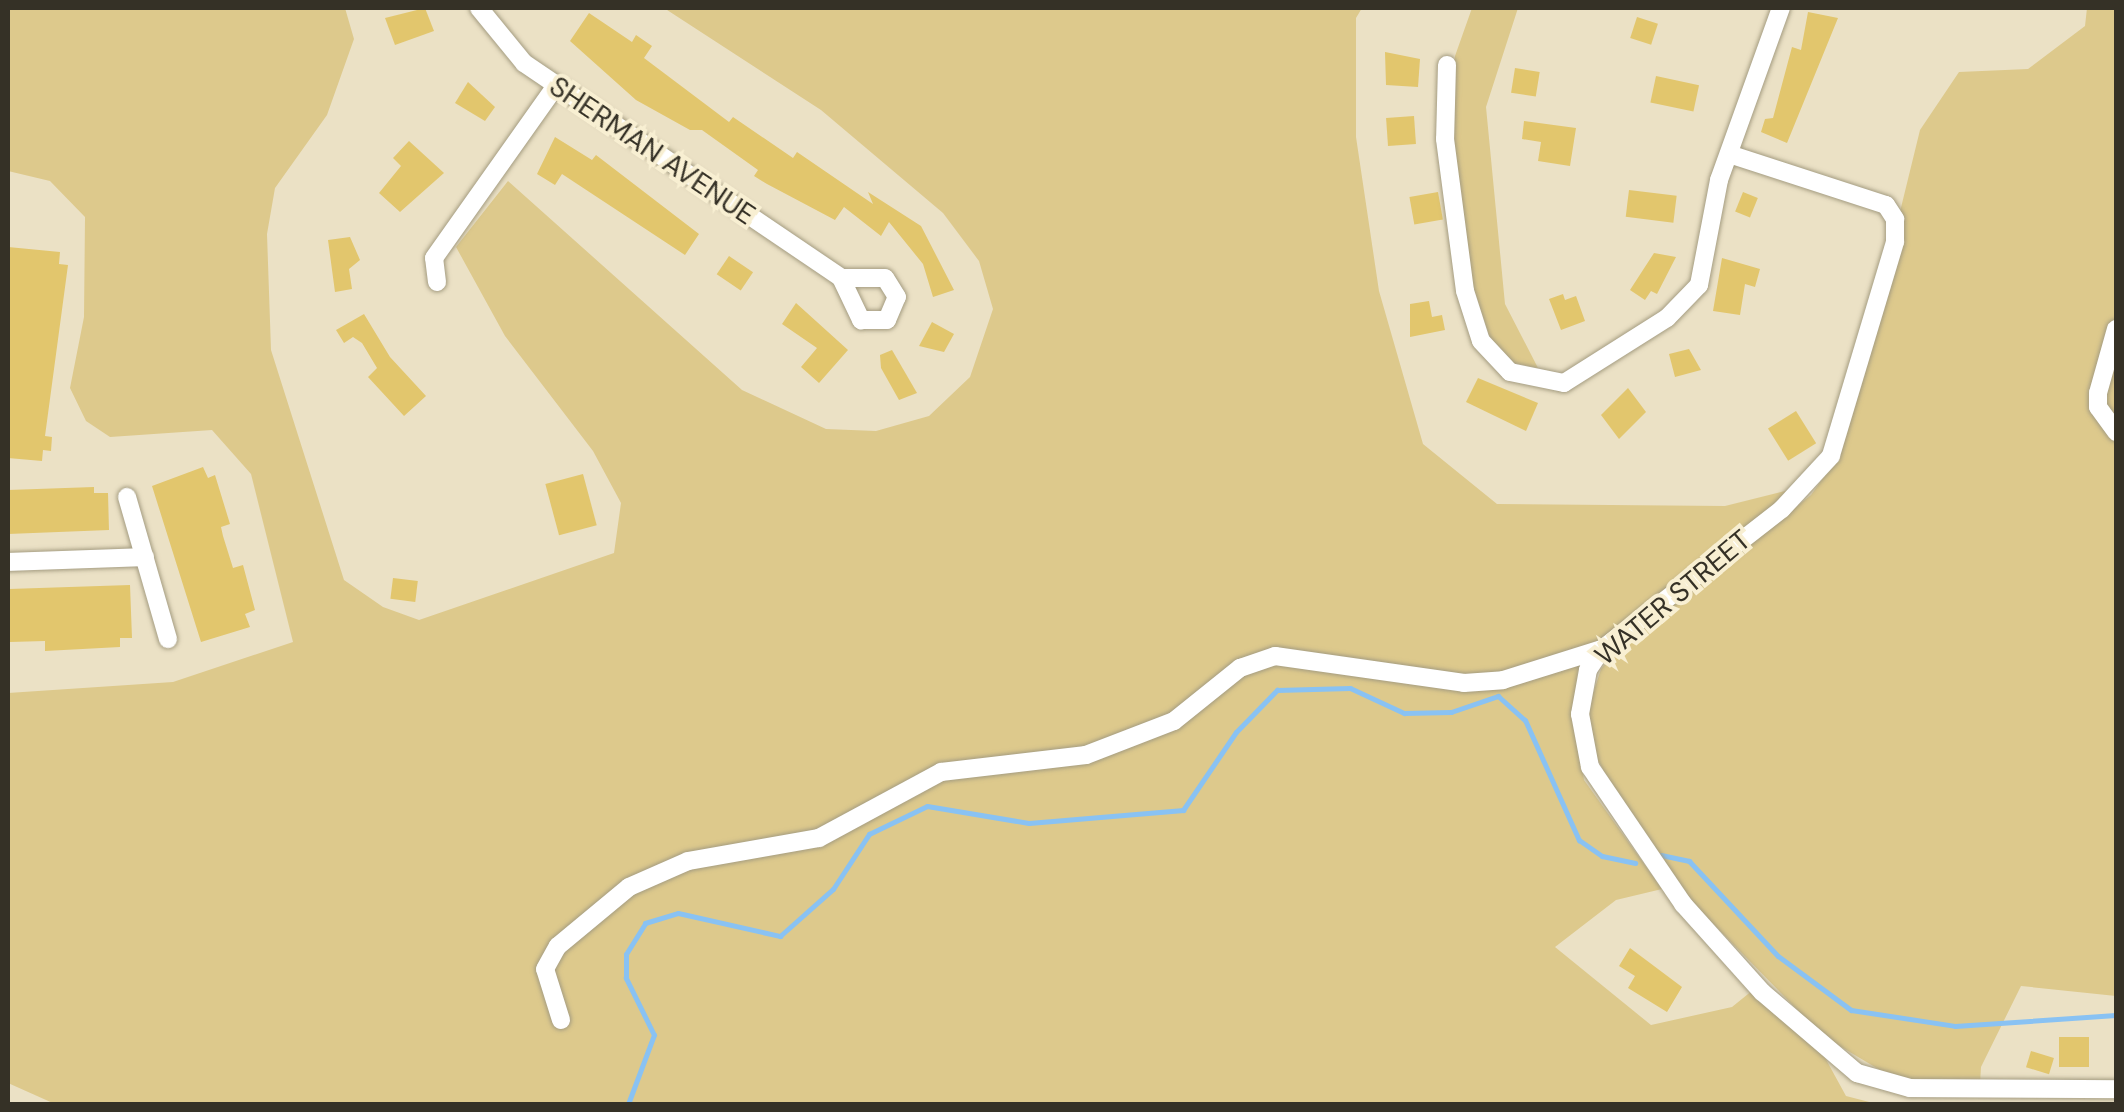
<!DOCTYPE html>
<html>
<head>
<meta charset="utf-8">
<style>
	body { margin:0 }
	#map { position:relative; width:2124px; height:1112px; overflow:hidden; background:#ebe1c5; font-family:"DM Sans",sans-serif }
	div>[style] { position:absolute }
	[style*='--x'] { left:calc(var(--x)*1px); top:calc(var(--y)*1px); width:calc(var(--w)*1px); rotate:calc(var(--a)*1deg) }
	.green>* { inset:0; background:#ddc98c }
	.stream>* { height:5px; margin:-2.5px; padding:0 2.5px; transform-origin:2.5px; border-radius:2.5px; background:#89c2f3 }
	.building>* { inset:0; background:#e2c66d; transform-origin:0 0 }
	.roads { filter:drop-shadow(0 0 2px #a49c81) drop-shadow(0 0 2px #a49c81) }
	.minor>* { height:18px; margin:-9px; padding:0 9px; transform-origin:9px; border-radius:9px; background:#fff }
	span { translate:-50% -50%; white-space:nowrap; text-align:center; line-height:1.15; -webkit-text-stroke:8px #f8efd2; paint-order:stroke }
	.street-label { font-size:28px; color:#353126 }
	.frame { position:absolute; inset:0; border:10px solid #353126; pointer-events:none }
</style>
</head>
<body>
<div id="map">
	<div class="green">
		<i style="clip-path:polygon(8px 8px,345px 8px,354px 39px,327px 115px,275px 188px,267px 234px,271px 350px,344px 580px,383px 607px,419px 620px,614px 553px,621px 503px,593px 451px,505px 336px,456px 247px,508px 181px,742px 390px,826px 429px,876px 431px,929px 416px,970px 377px,993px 309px,979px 261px,943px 213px,821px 110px,664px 8px,1362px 8px,1356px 18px,1356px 137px,1379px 291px,1423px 444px,1497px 504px,1725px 506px,1793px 489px,1662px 598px,1607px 634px,1578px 670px,1573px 714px,1584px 780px,1662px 889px,1616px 900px,1555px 947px,1651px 1025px,1732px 1007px,1753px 990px,1823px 1054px,1846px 1096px,1877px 1104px,55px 1104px,8px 1083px,8px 693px,173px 682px,293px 642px,251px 474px,212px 430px,110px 437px,86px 421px,70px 388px,84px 317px,85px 217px,50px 181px,8px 171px)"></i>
		<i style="clip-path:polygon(1472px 8px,1518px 8px,1486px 107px,1505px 304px,1538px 368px,1513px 363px,1492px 344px,1471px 280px,1450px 120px,1455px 56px)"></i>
		<i style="clip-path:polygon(2087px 8px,2116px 8px,2116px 996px,2021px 986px,1981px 1067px,1980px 1084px,1895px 1079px,1823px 1036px,1685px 895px,1624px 810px,1596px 756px,1588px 709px,1601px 669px,1618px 649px,1811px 495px,1841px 453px,1920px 130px,1959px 72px,2028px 69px,2085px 26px)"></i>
	</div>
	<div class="stream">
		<i style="--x:1661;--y:855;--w:29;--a:12"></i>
		<i style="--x:1689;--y:861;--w:130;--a:46.9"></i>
		<i style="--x:1778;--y:956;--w:91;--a:36.5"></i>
		<i style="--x:1851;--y:1010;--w:105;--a:8.7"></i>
		<i style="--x:1955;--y:1026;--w:161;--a:-3.9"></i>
		<i style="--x:628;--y:1104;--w:74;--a:-69.4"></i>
		<i style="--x:654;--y:1035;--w:64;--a:-116.2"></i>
		<i style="--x:626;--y:978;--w:24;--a:-90"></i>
		<i style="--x:626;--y:954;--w:36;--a:-58"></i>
		<i style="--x:645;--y:923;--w:34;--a:-17"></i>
		<i style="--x:678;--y:913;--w:105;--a:12.7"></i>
		<i style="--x:780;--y:936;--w:71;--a:-41.6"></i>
		<i style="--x:833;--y:889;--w:66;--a:-56.8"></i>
		<i style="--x:869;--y:834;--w:64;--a:-25.8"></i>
		<i style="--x:927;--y:806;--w:103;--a:9.5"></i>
		<i style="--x:1029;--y:823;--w:155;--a:-4.8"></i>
		<i style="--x:1183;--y:810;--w:94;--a:-55.8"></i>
		<i style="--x:1236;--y:732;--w:59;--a:-45.7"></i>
		<i style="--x:1277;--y:690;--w:73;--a:-1.6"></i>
		<i style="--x:1350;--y:688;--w:60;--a:24.8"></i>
		<i style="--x:1404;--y:713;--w:47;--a:-1.2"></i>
		<i style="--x:1451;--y:712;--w:50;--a:-18.8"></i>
		<i style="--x:1498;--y:696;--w:36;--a:42"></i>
		<i style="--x:1525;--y:720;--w:132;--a:65.8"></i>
		<i style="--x:1579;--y:840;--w:28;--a:35"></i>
		<i style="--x:1602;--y:856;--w:34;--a:12"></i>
	</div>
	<div class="building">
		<i style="clip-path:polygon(425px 8px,434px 31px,395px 45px,385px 18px)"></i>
		<i style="clip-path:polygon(1808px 12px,1838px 18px,1787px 143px,1761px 132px,1765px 119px,1773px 118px,1792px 47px,1801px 50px)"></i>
		<i style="clip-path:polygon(589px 13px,632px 42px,636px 35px,652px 46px,644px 58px,729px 122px,733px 117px,793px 158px,797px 152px,873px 204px,868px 192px,921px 226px,954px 290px,933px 297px,923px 264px,889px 222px,881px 236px,844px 207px,835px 220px,767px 184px,754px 176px,758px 170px,702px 130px,690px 130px,636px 100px,570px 41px)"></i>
		<i style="left:1637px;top:17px;width:22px;height:22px;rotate:18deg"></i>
		<i style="clip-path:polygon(1385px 52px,1420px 59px,1418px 87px,1386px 85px)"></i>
		<i style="left:1515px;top:68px;width:25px;height:25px;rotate:9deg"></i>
		<i style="left:1656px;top:76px;width:44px;height:27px;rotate:12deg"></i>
		<i style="clip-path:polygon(468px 82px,495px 107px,485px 121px,455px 103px)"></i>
		<i style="left:1414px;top:116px;width:28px;height:28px;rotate:86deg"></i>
		<i style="clip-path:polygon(1524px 121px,1576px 128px,1570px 166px,1538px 161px,1541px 142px,1522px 139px)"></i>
		<i style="clip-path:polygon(555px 137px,592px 160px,596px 155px,699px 234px,685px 255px,562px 174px,555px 185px,537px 174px)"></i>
		<i style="clip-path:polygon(409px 141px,444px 173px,400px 212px,379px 193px,401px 166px,393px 158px)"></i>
		<i style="left:1629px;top:190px;width:48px;height:27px;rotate:7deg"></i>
		<i style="left:1438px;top:192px;width:28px;height:29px;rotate:80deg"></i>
		<i style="left:1743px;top:192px;width:16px;height:21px;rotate:22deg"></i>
		<i style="clip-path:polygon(350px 237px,360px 260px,349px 269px,352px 289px,335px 292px,328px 240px)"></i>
		<i style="clip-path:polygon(8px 247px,60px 252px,59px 264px,68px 265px,45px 436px,52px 437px,51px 451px,43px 450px,42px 461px,8px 458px)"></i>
		<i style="clip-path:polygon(1654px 253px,1676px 257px,1657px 294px,1651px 291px,1645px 300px,1630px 290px)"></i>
		<i style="left:729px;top:256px;width:29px;height:22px;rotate:34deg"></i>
		<i style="clip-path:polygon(1722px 258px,1760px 269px,1755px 287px,1745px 284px,1740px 315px,1713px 311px)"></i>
		<i style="clip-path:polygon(1563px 294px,1565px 300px,1576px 296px,1585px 321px,1561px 330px,1549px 299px)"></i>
		<i style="clip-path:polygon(1429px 301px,1432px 317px,1442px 315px,1445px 330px,1410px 337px,1410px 304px)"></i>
		<i style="clip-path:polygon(796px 303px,848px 350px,819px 383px,801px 367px,817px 348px,782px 324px)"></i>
		<i style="clip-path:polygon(364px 314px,390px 357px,426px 396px,404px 416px,368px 377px,377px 368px,362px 343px,353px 337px,344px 343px,336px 330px)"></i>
		<i style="clip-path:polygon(932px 322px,954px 334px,944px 352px,919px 346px)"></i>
		<i style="clip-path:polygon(1689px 349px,1701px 370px,1675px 377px,1669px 354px)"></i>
		<i style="clip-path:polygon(892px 350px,917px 393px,899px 400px,881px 368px,880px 355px)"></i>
		<i style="clip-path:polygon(1478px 378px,1538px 403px,1526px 431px,1466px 402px)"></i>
		<i style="clip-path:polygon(1628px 388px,1646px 412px,1619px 439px,1601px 415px)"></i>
		<i style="left:1796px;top:411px;width:38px;height:33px;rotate:58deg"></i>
		<i style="clip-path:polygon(203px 467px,208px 478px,215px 475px,230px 524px,221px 527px,223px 536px,233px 568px,243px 565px,255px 610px,245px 614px,250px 627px,201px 642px,152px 486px)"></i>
		<i style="left:583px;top:474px;width:53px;height:39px;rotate:75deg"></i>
		<i style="clip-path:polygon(94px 487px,94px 493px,108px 493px,109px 530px,8px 534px,8px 490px)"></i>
		<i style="left:393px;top:578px;width:25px;height:21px;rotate:7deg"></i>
		<i style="clip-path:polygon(130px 585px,132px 638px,120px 638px,120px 647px,45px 651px,45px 641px,10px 642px,9px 589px)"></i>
		<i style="clip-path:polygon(1630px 948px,1682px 987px,1667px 1012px,1628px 988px,1635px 976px,1619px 966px)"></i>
		<i style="left:2059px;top:1037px;width:30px;height:30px"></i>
		<i style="left:2031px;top:1051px;width:24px;height:17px;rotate:17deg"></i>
	</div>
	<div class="roads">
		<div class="minor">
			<i style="--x:479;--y:8;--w:71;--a:50.7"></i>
			<i style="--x:524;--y:63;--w:383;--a:34.1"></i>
			<i style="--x:841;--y:278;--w:47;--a:64.5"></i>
			<i style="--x:861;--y:320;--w:26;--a:0"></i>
			<i style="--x:887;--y:320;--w:25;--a:-67"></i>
			<i style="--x:897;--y:297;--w:22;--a:-122"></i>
			<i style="--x:885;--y:278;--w:44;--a:180"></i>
			<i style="--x:1447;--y:65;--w:74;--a:91.5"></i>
			<i style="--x:1445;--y:139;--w:153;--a:82.5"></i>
			<i style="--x:1465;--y:291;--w:52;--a:72.3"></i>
			<i style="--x:1481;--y:341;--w:42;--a:46.9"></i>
			<i style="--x:1510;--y:372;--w:55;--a:11.5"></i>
			<i style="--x:1564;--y:383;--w:122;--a:-32.3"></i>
			<i style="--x:1667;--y:318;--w:46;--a:-45.9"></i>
			<i style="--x:1699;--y:285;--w:107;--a:-79.2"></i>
			<i style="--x:1719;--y:180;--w:183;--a:-70.2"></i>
			<i style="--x:1729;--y:154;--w:165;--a:18"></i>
			<i style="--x:1886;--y:205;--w:17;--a:57"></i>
			<i style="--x:1895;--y:219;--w:23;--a:90"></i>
			<i style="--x:1895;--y:242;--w:223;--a:106.7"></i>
			<i style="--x:1831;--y:456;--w:72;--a:132.8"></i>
			<i style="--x:1782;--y:509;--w:228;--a:142.1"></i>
			<i style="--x:1602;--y:649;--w:25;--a:124"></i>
			<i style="--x:1588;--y:670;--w:45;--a:100.3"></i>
			<i style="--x:1580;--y:714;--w:54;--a:79.3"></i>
			<i style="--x:1590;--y:767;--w:166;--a:55.8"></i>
			<i style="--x:1683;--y:904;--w:118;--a:48.1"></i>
			<i style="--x:1762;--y:992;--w:125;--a:40.5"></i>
			<i style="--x:1857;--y:1073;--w:55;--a:15.8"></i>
			<i style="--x:1910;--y:1088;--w:206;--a:0.3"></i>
			<i style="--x:437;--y:282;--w:24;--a:-97"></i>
			<i style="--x:434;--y:258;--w:211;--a:-54.7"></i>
			<i style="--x:2116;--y:329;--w:66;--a:105.7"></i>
			<i style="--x:2098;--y:393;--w:14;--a:90"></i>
			<i style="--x:2098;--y:407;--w:31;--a:54"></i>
			<i style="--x:127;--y:497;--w:148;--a:73.9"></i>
			<i style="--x:8;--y:562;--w:137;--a:-2.1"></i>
			<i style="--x:561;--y:1020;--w:53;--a:-107.4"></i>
			<i style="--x:545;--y:969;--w:26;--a:-61"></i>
			<i style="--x:558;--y:946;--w:92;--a:-39.7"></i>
			<i style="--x:629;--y:887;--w:64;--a:-23.8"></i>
			<i style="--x:688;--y:861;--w:133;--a:-10"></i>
			<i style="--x:819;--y:838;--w:139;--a:-28.4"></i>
			<i style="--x:941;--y:772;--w:146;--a:-6.7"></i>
			<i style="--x:1086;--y:755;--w:94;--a:-21.1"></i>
			<i style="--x:1174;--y:721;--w:85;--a:-38.8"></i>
			<i style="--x:1240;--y:668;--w:37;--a:-19"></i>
			<i style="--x:1275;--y:656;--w:191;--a:8.1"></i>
			<i style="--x:1464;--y:683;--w:39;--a:-4"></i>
			<i style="--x:1503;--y:680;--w:104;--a:-17.4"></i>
		</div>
	</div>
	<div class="street-label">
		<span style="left:652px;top:151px;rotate:34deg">SHERMAN AVENUE</span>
		<span style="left:1673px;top:598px;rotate:-40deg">WATER STREET</span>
	</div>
	<div class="frame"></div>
</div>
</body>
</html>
